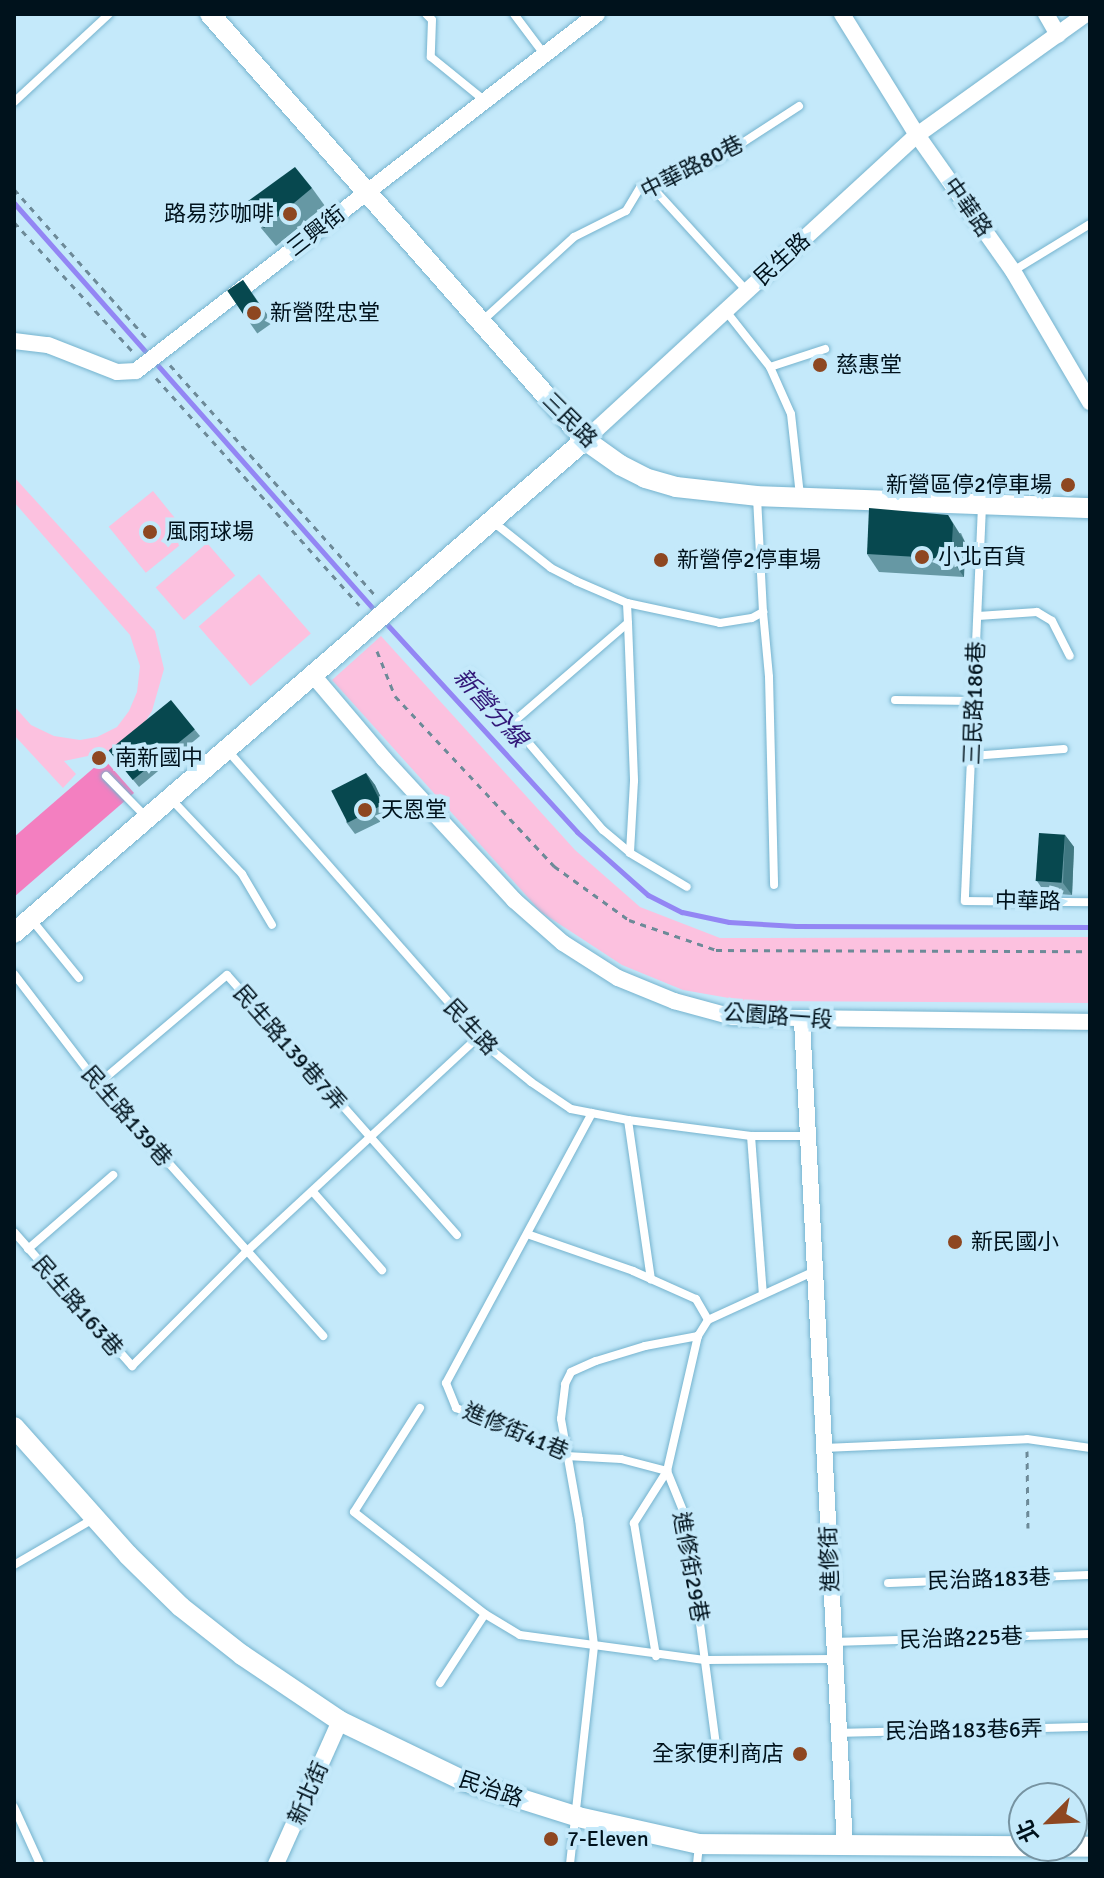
<!DOCTYPE html>
<html>
<head>
<meta charset="utf-8">
<style>
	body { margin:0 }
	#map { position:relative; width:1104px; height:1878px; overflow:hidden; background:#c4e9fa; font-family:Signika,"Noto Sans TC",sans-serif }
	div>[style] { position:absolute }
	[style*='--x'] { left:calc(var(--x)*1px); top:calc(var(--y)*1px); width:calc(var(--w)*1px); rotate:calc(var(--a)*1deg) }
	.green>* { inset:0; background:#fcc1df; transform-origin:0 0 }
	.forest>* { inset:0; background:#f37fc0 }
	.stream>* { height:5px; margin:-2.5px; padding:0 2.5px; transform-origin:2.5px; border-radius:2.5px; background:#9386f4 }
	.path>* { height:3px; margin-top:-1.5px; transform-origin:0; background:repeating-linear-gradient(90deg,#6d8a98 0 6px,transparent 0 12px) }
	.roads { filter:drop-shadow(0 0 2px #75b3ce) drop-shadow(0 0 2px #75b3ce) }
	.service>* { height:8px; margin:-4px; padding:0 4px; transform-origin:4px; border-radius:4px; background:#fff }
	.minor>* { height:16px; margin:-8px; padding:0 8px; transform-origin:8px; border-radius:8px; background:#fff }
	.tertiary>* { height:20px; margin:-10px; padding:0 10px; transform-origin:10px; border-radius:10px; background:#fff }
	.wall>* { inset:0; background:#6698a4; transform-origin:0 0 }
	.shaded-wall>* { inset:0; background:#407882 }
	.building>* { inset:0; background:#07484f; transform-origin:0 0 }
	.dots>* { width:22px; height:22px; translate:-50% -50%; box-sizing:border-box; border:4px solid #c4e9fa; border-radius:50% }
	span { translate:-50% -50%; white-space:nowrap; text-align:center; line-height:1.15; -webkit-text-stroke:8px #c4e9fa; paint-order:stroke }
	.street-label { font-size:22px; color:#00121c }
	.poi-label { font-size:22px; color:#00121c }
	.right { translate:-100% -50%; text-align:right }
	.left { translate:0 -50%; text-align:left }
	.water-label { font-size:24px; color:#321778; font-style:italic }
	.frame { position:absolute; inset:0; border:16px solid #00121c; pointer-events:none }
	.north { position:absolute; left:1008px; top:1782px; width:80px; height:80px; box-sizing:border-box; background:#c4e9fa; border:2px solid #7693a1; border-radius:50%; rotate:246deg; font-size:22px; font-weight:700; line-height:32px; text-align:center; color:#00121c }
	.north::after { content:''; display:block; margin:auto; width:28px; height:36px; background:#8e4721; clip-path:polygon(50% 0,100% 100%,50% 72%,0 100%) }
</style>
</head>
<body>
<div id="map">
	<div class="green">
		<i style="clip-path:polygon(14px 477px,155px 631px,164px 669px,152px 711px,139px 731px,124px 744px,107px 752px,64px 761px,76px 774px,63px 788px,14px 735px,14px 706px,31px 725px,54px 736px,80px 740px,97px 737px,117px 727px,129px 711px,137px 692px,140px 666px,130px 635px,14px 502px)"></i>
		<i style="left:153px;top:491px;width:59px;height:57px;rotate:51deg"></i>
		<i style="left:207px;top:543px;width:43px;height:68px;rotate:49deg"></i>
		<i style="left:259px;top:574px;width:79px;height:80px;rotate:49deg"></i>
		<i style="clip-path:polygon(381px 636px,575px 850px,640px 907px,720px 938px,1090px 937px,1090px 1003px,746px 1001px,683px 990px,622px 965px,541px 912px,332px 680px)"></i>
	</div>
	<div class="forest">
		<i style="clip-path:polygon(104px 759px,134px 793px,14px 897px,14px 837px)"></i>
	</div>
	<div class="stream">
		<i style="--x:14;--y:203;--w:548;--a:48.48"></i>
		<i style="--x:383;--y:620;--w:287;--a:47.5"></i>
		<i style="--x:577;--y:832;--w:95;--a:41.6"></i>
		<i style="--x:648;--y:895;--w:38;--a:27"></i>
		<i style="--x:682;--y:912;--w:48;--a:12"></i>
		<i style="--x:729;--y:922;--w:67;--a:3.4"></i>
		<i style="--x:796;--y:926;--w:294;--a:0.2"></i>
	</div>
	<div class="path">
		<i style="--x:14;--y:189;--w:202;--a:48.4"></i>
		<i style="--x:14;--y:222;--w:176;--a:47.5"></i>
		<i style="--x:170;--y:365;--w:308;--a:48.3"></i>
		<i style="--x:156;--y:378;--w:305;--a:48.2"></i>
		<i style="--x:377;--y:651;--w:48;--a:68.2"></i>
		<i style="--x:395;--y:696;--w:233;--a:46.9"></i>
		<i style="--x:554;--y:866;--w:92;--a:35.8"></i>
		<i style="--x:629;--y:920;--w:92;--a:19"></i>
		<i style="--x:716;--y:950;--w:374;--a:0.2"></i>
		<i style="--x:1027;--y:1451;--w:77;--a:89.3"></i>
	</div>
	<div class="roads">
		<div class="service">
			<i style="--x:426;--y:14;--w:8;--a:45"></i>
			<i style="--x:432;--y:20;--w:37;--a:92"></i>
			<i style="--x:431;--y:57;--w:68;--a:39.1"></i>
			<i style="--x:514;--y:14;--w:50;--a:53.1"></i>
			<i style="--x:14;--y:102;--w:129;--a:-42.8"></i>
			<i style="--x:652;--y:187;--w:141;--a:47.6"></i>
			<i style="--x:1013;--y:271;--w:90;--a:-31.4"></i>
			<i style="--x:725;--y:310;--w:73;--a:51.7"></i>
			<i style="--x:770;--y:367;--w:51;--a:65.9"></i>
			<i style="--x:791;--y:414;--w:81;--a:83.7"></i>
			<i style="--x:481;--y:322;--w:126;--a:-42.4"></i>
			<i style="--x:574;--y:237;--w:58;--a:-26.6"></i>
			<i style="--x:626;--y:211;--w:27;--a:-59"></i>
			<i style="--x:640;--y:188;--w:81;--a:-20.2"></i>
			<i style="--x:716;--y:160;--w:99;--a:-33"></i>
			<i style="--x:770;--y:367;--w:58;--a:-18.1"></i>
			<i style="--x:982;--y:506;--w:395;--a:92.5"></i>
			<i style="--x:965;--y:901;--w:125;--a:0.5"></i>
			<i style="--x:492;--y:521;--w:75;--a:38.5"></i>
			<i style="--x:551;--y:568;--w:28;--a:27"></i>
			<i style="--x:576;--y:581;--w:56;--a:23.3"></i>
			<i style="--x:627;--y:603;--w:95;--a:12.1"></i>
			<i style="--x:720;--y:623;--w:32;--a:-9"></i>
			<i style="--x:752;--y:618;--w:13;--a:-29"></i>
			<i style="--x:763;--y:612;--w:114;--a:-93"></i>
			<i style="--x:763;--y:612;--w:65;--a:84.7"></i>
			<i style="--x:769;--y:677;--w:208;--a:88.6"></i>
			<i style="--x:978;--y:616;--w:59;--a:-3.9"></i>
			<i style="--x:1037;--y:612;--w:17;--a:31"></i>
			<i style="--x:1052;--y:621;--w:39;--a:63"></i>
			<i style="--x:628;--y:623;--w:158;--a:87.8"></i>
			<i style="--x:634;--y:781;--w:72;--a:93.2"></i>
			<i style="--x:470;--y:674;--w:205;--a:49.6"></i>
			<i style="--x:603;--y:830;--w:35;--a:40"></i>
			<i style="--x:630;--y:853;--w:66;--a:30.8"></i>
			<i style="--x:895;--y:700;--w:79;--a:0.7"></i>
			<i style="--x:512;--y:723;--w:153;--a:-40.8"></i>
			<i style="--x:628;--y:623;--w:20;--a:-93"></i>
			<i style="--x:228;--y:751;--w:395;--a:48.7"></i>
			<i style="--x:489;--y:1048;--w:54;--a:39"></i>
			<i style="--x:531;--y:1082;--w:48;--a:34"></i>
			<i style="--x:571;--y:1109;--w:58;--a:10.9"></i>
			<i style="--x:628;--y:1120;--w:124;--a:7.4"></i>
			<i style="--x:751;--y:1136;--w:57;--a:0"></i>
			<i style="--x:972;--y:756;--w:92;--a:-4.4"></i>
			<i style="--x:106;--y:776;--w:56;--a:45.7"></i>
			<i style="--x:172;--y:800;--w:102;--a:46.6"></i>
			<i style="--x:242;--y:874;--w:59;--a:59.5"></i>
			<i style="--x:31;--y:919;--w:76;--a:50.9"></i>
			<i style="--x:14;--y:974;--w:138;--a:52.6"></i>
			<i style="--x:98;--y:1084;--w:338;--a:48.2"></i>
			<i style="--x:98;--y:1084;--w:169;--a:-40.2"></i>
			<i style="--x:227;--y:975;--w:347;--a:48.5"></i>
			<i style="--x:592;--y:1113;--w:307;--a:118.4"></i>
			<i style="--x:446;--y:1383;--w:27;--a:68"></i>
			<i style="--x:456;--y:1408;--w:80;--a:20.5"></i>
			<i style="--x:531;--y:1436;--w:40;--a:29.7"></i>
			<i style="--x:566;--y:1456;--w:55;--a:3.1"></i>
			<i style="--x:621;--y:1459;--w:48;--a:14.6"></i>
			<i style="--x:667;--y:1471;--w:62;--a:122.4"></i>
			<i style="--x:634;--y:1523;--w:135;--a:80.6"></i>
			<i style="--x:628;--y:1120;--w:161;--a:81.8"></i>
			<i style="--x:751;--y:1136;--w:158;--a:85.7"></i>
			<i style="--x:314;--y:1193;--w:103;--a:48.6"></i>
			<i style="--x:14;--y:1232;--w:179;--a:48.6"></i>
			<i style="--x:132;--y:1366;--w:161;--a:-45"></i>
			<i style="--x:246;--y:1252;--w:316;--a:-42.8"></i>
			<i style="--x:527;--y:1234;--w:112;--a:19.2"></i>
			<i style="--x:633;--y:1271;--w:69;--a:24"></i>
			<i style="--x:696;--y:1299;--w:24;--a:60"></i>
			<i style="--x:28;--y:1249;--w:113;--a:-41"></i>
			<i style="--x:420;--y:1408;--w:123;--a:122.4"></i>
			<i style="--x:354;--y:1512;--w:166;--a:37.9"></i>
			<i style="--x:485;--y:1614;--w:41;--a:31"></i>
			<i style="--x:520;--y:1635;--w:188;--a:7.7"></i>
			<i style="--x:706;--y:1660;--w:128;--a:-0.4"></i>
			<i style="--x:824;--y:1448;--w:203;--a:-2.5"></i>
			<i style="--x:1027;--y:1439;--w:64;--a:8.1"></i>
			<i style="--x:14;--y:1565;--w:91;--a:-30.2"></i>
			<i style="--x:888;--y:1583;--w:202;--a:-2.3"></i>
			<i style="--x:833;--y:1642;--w:257;--a:-1.8"></i>
			<i style="--x:440;--y:1683;--w:82;--a:-56.9"></i>
			<i style="--x:839;--y:1733;--w:251;--a:-1.4"></i>
			<i style="--x:716;--y:1745;--w:229;--a:-97.5"></i>
			<i style="--x:686;--y:1518;--w:51;--a:-112"></i>
			<i style="--x:667;--y:1471;--w:139;--a:-77.1"></i>
			<i style="--x:698;--y:1336;--w:19;--a:-58"></i>
			<i style="--x:708;--y:1320;--w:118;--a:-24.6"></i>
			<i style="--x:14;--y:1807;--w:63;--a:65.5"></i>
			<i style="--x:570;--y:1864;--w:220;--a:-83.7"></i>
			<i style="--x:594;--y:1645;--w:126;--a:-96.8"></i>
			<i style="--x:579;--y:1520;--w:103;--a:-100.1"></i>
			<i style="--x:561;--y:1419;--w:35;--a:-83"></i>
			<i style="--x:565;--y:1384;--w:13;--a:-63"></i>
			<i style="--x:571;--y:1372;--w:27;--a:-24"></i>
			<i style="--x:596;--y:1361;--w:51;--a:-17"></i>
			<i style="--x:645;--y:1346;--w:54;--a:-10.7"></i>
			<i style="--x:697;--y:1864;--w:19;--a:-84"></i>
		</div>
		<div class="minor">
			<i style="--x:842;--y:14;--w:142;--a:58.2"></i>
			<i style="--x:917;--y:135;--w:166;--a:54.8"></i>
			<i style="--x:1013;--y:271;--w:152;--a:59.6"></i>
			<i style="--x:1046;--y:14;--w:24;--a:60"></i>
			<i style="--x:14;--y:341;--w:34;--a:7"></i>
			<i style="--x:48;--y:345;--w:74;--a:21.4"></i>
			<i style="--x:117;--y:372;--w:19;--a:-3"></i>
			<i style="--x:136;--y:371;--w:583;--a:-37.75"></i>
			<i style="--x:585;--y:440;--w:451;--a:-42.6"></i>
			<i style="--x:917;--y:135;--w:208;--a:-35.6"></i>
			<i style="--x:312;--y:674;--w:111;--a:49.7"></i>
			<i style="--x:384;--y:759;--w:192;--a:47.3"></i>
			<i style="--x:514;--y:900;--w:65;--a:41.3"></i>
			<i style="--x:563;--y:943;--w:65;--a:32.5"></i>
			<i style="--x:618;--y:978;--w:61;--a:22.3"></i>
			<i style="--x:674;--y:1001;--w:61;--a:15.2"></i>
			<i style="--x:733;--y:1017;--w:357;--a:0.8"></i>
			<i style="--x:802;--y:1021;--w:827;--a:87.02"></i>
			<i style="--x:276;--y:1864;--w:157;--a:-65.9"></i>
		</div>
		<div class="tertiary">
			<i style="--x:210;--y:14;--w:568;--a:48.64"></i>
			<i style="--x:585;--y:440;--w:43;--a:35.5"></i>
			<i style="--x:620;--y:465;--w:28;--a:27"></i>
			<i style="--x:645;--y:478;--w:32;--a:16"></i>
			<i style="--x:676;--y:487;--w:81;--a:6.3"></i>
			<i style="--x:757;--y:496;--w:333;--a:2.1"></i>
			<i style="--x:14;--y:933;--w:754;--a:-40.81"></i>
			<i style="--x:14;--y:1427;--w:171;--a:48.3"></i>
			<i style="--x:128;--y:1555;--w:74;--a:44.5"></i>
			<i style="--x:181;--y:1607;--w:78;--a:38.2"></i>
			<i style="--x:242;--y:1655;--w:118;--a:34"></i>
			<i style="--x:340;--y:1721;--w:138;--a:25.8"></i>
			<i style="--x:464;--y:1781;--w:120;--a:17.5"></i>
			<i style="--x:578;--y:1817;--w:124;--a:12.6"></i>
			<i style="--x:699;--y:1844;--w:391;--a:0.4"></i>
		</div>
	</div>
	<div class="wall">
		<i style="clip-path:polygon(312px 188px,325px 206px,276px 246px,256px 222px,244px 204px)"></i>
		<i style="left:243px;top:280px;width:52px;height:19px;rotate:55deg"></i>
		<i style="clip-path:polygon(961px 533px,965px 542px,964px 577px,879px 572px,867px 554px)"></i>
		<i style="clip-path:polygon(195px 730px,200px 736px,139px 787px,109px 751px)"></i>
		<i style="clip-path:polygon(366px 773px,375px 785px,390px 817px,355px 834px,346px 822px)"></i>
		<i style="clip-path:polygon(1065px 835px,1074px 847px,1072px 895px,1045px 893px,1037px 881px)"></i>
	</div>
	<div class="shaded-wall">
		<i style="clip-path:polygon(948px 515px,965px 542px,964px 577px,951px 559px)"></i>
		<i style="clip-path:polygon(366px 773px,375px 785px,390px 817px,382px 805px)"></i>
		<i style="clip-path:polygon(1065px 835px,1074px 847px,1072px 895px,1063px 883px)"></i>
	</div>
	<div class="building">
		<i style="clip-path:polygon(295px 167px,312px 188px,264px 228px,244px 204px)"></i>
		<i style="left:243px;top:280px;width:37px;height:19px;rotate:56deg"></i>
		<i style="clip-path:polygon(869px 508px,948px 515px,953px 524px,951px 559px,867px 554px)"></i>
		<i style="left:171px;top:700px;width:38px;height:80px;rotate:51deg"></i>
		<i style="left:366px;top:773px;width:36px;height:39px;rotate:63deg"></i>
		<i style="left:1039px;top:833px;width:26px;height:48px;rotate:4deg"></i>
	</div>
	<div class="dots">
		<i style="left:290px;top:214px;background:#8e4721"></i>
		<i style="left:254px;top:313px;background:#8e4721"></i>
		<i style="left:820px;top:365px;background:#8e4721"></i>
		<i style="left:1068px;top:485px;background:#8e4721"></i>
		<i style="left:150px;top:532px;background:#8e4721"></i>
		<i style="left:922px;top:557px;background:#8e4721"></i>
		<i style="left:661px;top:560px;background:#8e4721"></i>
		<i style="left:99px;top:758px;background:#8e4721"></i>
		<i style="left:365px;top:810px;background:#8e4721"></i>
		<i style="left:955px;top:1242px;background:#8e4721"></i>
		<i style="left:800px;top:1754px;background:#8e4721"></i>
		<i style="left:551px;top:1839px;background:#8e4721"></i>
	</div>
	<div class="street-label">
		<span style="left:692px;top:167px;rotate:-27deg">中華路80巷</span>
		<span style="left:968px;top:207px;rotate:55deg">中華路</span>
		<span style="left:316px;top:231px;rotate:-38deg">三興街</span>
		<span style="left:782px;top:259px;rotate:-42deg">民生路</span>
		<span style="left:570px;top:420px;rotate:45deg">三民路</span>
		<span style="left:974px;top:703px;rotate:-88deg">三民路186巷</span>
		<span style="left:1028px;top:901px;rotate:1deg">中華路</span>
		<span style="left:778px;top:1016px;rotate:4deg">公園路一段</span>
		<span style="left:471px;top:1027px;rotate:47deg">民生路</span>
		<span style="left:290px;top:1048px;rotate:49deg">民生路139巷7弄</span>
		<span style="left:127px;top:1116px;rotate:49deg">民生路139巷</span>
		<span style="left:78px;top:1306px;rotate:49deg">民生路163巷</span>
		<span style="left:516px;top:1431px;rotate:23deg">進修街41巷</span>
		<span style="left:829px;top:1559px;rotate:-92deg">進修街</span>
		<span style="left:691px;top:1567px;rotate:80deg">進修街29巷</span>
		<span style="left:989px;top:1579px;rotate:-2deg">民治路183巷</span>
		<span style="left:961px;top:1638px;rotate:-2deg">民治路225巷</span>
		<span style="left:964px;top:1730px;rotate:-1deg">民治路183巷6弄</span>
		<span style="left:491px;top:1789px;rotate:19deg">民治路</span>
		<span style="left:308px;top:1793px;rotate:-66deg">新北街</span>
	</div>
	<div class="poi-label">
		<span class="right" style="left:274px;top:214px">路易莎咖啡</span>
		<span class="left" style="left:270px;top:313px">新營陞忠堂</span>
		<span class="left" style="left:836px;top:365px">慈惠堂</span>
		<span class="right" style="left:1052px;top:485px">新營區停2停車場</span>
		<span class="left" style="left:166px;top:532px">風雨球場</span>
		<span class="left" style="left:938px;top:557px">小北百貨</span>
		<span class="left" style="left:677px;top:560px">新營停2停車場</span>
		<span class="left" style="left:115px;top:758px">南新國中</span>
		<span class="left" style="left:381px;top:810px">天恩堂</span>
		<span class="left" style="left:971px;top:1242px">新民國小</span>
		<span class="right" style="left:784px;top:1754px">全家便利商店</span>
		<span class="left" style="left:567px;top:1839px">7-Eleven</span>
	</div>
	<div class="water-label">
		<span style="left:490px;top:708px;rotate:48deg">新營分線</span>
	</div>
	<div class="frame"></div>
	<div class="north">北</div>
</div>
</body>
</html>
